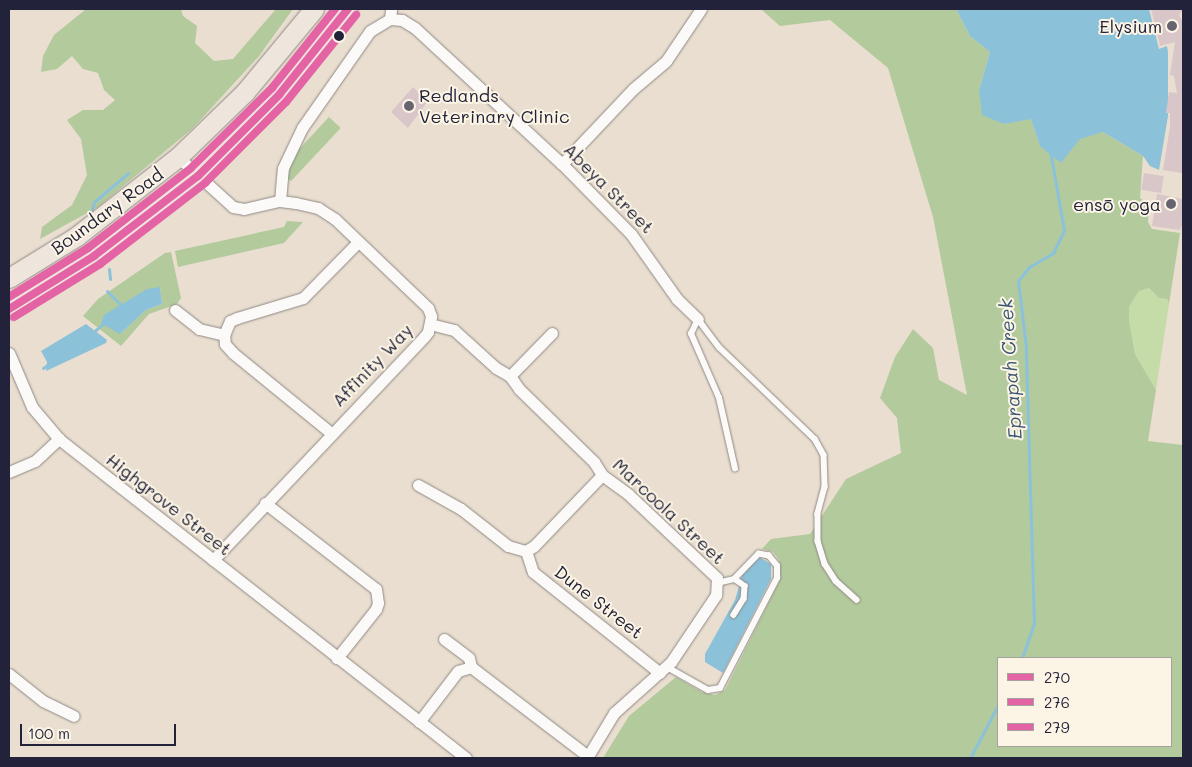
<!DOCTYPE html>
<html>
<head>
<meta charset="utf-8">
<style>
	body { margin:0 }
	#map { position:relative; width:1192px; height:767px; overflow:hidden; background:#e9decf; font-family:Mali,sans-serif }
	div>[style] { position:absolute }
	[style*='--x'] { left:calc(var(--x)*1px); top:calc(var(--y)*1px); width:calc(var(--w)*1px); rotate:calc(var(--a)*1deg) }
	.green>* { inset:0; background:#c6dca8 }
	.forest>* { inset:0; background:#b3ca9d; transform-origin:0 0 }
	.water>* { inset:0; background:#8bc2da }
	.stream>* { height:3px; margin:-1.5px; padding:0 1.5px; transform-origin:1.5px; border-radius:1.5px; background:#8bc2da }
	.building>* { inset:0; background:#d9c6c8; transform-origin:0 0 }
	.roads { filter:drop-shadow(0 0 1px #8f8986) drop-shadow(0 0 1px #8f8986) }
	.service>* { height:5.5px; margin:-2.75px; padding:0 2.75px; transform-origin:2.75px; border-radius:2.75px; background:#fcfaf8 }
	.minor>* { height:11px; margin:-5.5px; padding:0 5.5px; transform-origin:5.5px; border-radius:5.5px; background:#fcfaf8 }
	.trunk>* { height:19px; margin:-9.5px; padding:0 9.5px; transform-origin:9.5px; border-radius:9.5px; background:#eee5dd }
	.bus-1>* { height:8px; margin:-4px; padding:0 4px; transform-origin:4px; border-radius:4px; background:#e463a4 }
	.bus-2>* { height:8px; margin:-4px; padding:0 4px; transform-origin:4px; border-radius:4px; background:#e463a4 }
	.bus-3>* { height:8px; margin:-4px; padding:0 4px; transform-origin:4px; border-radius:4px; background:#e463a4 }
	.dots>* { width:14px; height:14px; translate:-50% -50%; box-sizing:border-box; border:2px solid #fcf5e5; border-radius:50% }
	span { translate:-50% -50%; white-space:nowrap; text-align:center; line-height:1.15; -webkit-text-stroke:4px #fcf5e5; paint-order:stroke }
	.poi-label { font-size:18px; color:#22223b }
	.right { translate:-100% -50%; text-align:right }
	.left { translate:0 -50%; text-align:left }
	.street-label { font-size:18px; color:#22223b }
	.water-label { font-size:19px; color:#395674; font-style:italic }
	.frame { position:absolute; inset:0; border:10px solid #22223b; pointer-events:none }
	.legend { position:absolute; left:997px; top:657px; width:175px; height:90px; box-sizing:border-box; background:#fcf5e5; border:1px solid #a5a1a1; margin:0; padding:6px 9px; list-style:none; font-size:15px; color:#22223b }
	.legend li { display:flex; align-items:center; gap:10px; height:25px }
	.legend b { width:25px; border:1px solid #a5a1a1 }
	.scale { position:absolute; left:20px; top:724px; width:156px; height:22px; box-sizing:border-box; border:2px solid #22223b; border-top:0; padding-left:6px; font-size:15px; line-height:18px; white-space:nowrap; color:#22223b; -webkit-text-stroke:4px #fcf5e5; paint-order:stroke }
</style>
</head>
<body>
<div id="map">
	<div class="green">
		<i style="clip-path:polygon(1149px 288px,1159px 298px,1167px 299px,1169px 304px,1156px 390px,1135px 354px,1129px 320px,1129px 307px,1139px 291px)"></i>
	</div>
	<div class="forest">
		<i style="clip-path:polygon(86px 9px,181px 9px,183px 16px,197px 26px,195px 43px,214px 61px,233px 59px,276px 9px,293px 9px,259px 56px,193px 128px,98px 207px,40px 239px,42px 227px,72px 205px,87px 175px,81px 139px,67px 120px,83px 110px,103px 110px,115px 100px,104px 90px,98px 73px,83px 69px,72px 56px,57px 69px,41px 72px,43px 56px,54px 35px)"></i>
		<i style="clip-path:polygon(evenodd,761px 9px,956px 9px,970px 36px,990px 52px,979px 90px,1004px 124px,1031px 118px,1040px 146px,1103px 132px,1143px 156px,1140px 198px,1149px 204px,1148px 222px,1152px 229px,1180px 233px,1169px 304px,1167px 299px,1159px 298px,1149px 288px,1139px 291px,1129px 307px,1129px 320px,1135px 354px,1156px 390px,1148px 441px,1183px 445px,1183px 758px,603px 758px,629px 716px,676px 677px,702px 692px,715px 695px,725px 690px,780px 580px,779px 560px,773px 552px,762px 549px,771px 539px,810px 534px,846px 479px,901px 453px,897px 418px,880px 398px,895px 357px,913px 329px,933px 348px,939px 380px,967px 395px,933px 217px,888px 68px,830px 20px,780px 26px,761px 9px,998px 658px,1171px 658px,1171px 746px,998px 746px,998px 658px)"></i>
		<i style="left:329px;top:117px;width:16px;height:73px;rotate:43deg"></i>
		<i style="clip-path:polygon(287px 221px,303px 222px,284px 243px,178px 267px,175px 251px,284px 227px)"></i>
		<i style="clip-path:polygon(evenodd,171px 252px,181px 298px,177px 304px,149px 314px,121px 346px,83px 316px,98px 299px,165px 253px,171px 252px,160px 287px,162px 304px,146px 310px,120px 334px,160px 287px)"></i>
	</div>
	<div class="water">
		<i style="clip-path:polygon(956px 9px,1149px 9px,1159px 49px,1167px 46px,1168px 52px,1168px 116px,1159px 170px,1150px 166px,1143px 156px,1103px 132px,1080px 139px,1061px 163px,1040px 146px,1031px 119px,1004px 124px,982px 115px,979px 90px,990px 52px,970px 36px)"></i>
		<i style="clip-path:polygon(160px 287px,162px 304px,146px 310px,120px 334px,101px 323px,104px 315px,147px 289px)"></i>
		<i style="clip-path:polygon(86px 324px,107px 340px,106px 343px,46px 371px,47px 362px,41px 351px)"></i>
		<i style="clip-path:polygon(759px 557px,771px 564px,771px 579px,723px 673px,705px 662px,705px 654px,735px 600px,743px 572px)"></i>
	</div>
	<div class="stream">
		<i style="--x:91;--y:213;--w:11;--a:-75"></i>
		<i style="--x:94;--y:202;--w:45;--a:-40.5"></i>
		<i style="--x:109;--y:269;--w:10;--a:84"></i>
		<i style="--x:107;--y:291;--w:23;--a:45"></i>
		<i style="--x:93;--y:332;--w:16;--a:-38"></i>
		<i style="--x:43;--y:368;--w:7;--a:-34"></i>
		<i style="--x:1022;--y:658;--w:36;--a:-71"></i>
		<i style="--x:1034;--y:624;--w:277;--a:-91.7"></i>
		<i style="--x:1026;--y:347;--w:66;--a:-96.9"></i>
		<i style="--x:1018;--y:281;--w:18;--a:-52"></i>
		<i style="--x:1029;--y:267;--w:28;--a:-30"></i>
		<i style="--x:1053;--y:253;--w:25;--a:-64"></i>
		<i style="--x:1064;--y:230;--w:80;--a:-100"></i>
		<i style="--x:970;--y:758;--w:60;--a:-62.2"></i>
	</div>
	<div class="building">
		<i style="clip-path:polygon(1151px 9px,1183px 9px,1179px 15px,1183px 23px,1182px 173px,1163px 170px,1170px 127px,1170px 113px,1166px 113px,1169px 92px,1177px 93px,1174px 76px,1170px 75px,1175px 42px,1160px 46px)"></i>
		<i style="clip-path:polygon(413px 87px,428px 101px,408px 128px,391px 112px)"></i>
		<i style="left:1144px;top:173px;width:20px;height:17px;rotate:9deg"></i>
		<i style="clip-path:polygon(1157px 194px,1183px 199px,1183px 223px,1180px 230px,1152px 226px)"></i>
	</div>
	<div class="roads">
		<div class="service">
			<i style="--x:735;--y:469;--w:73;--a:-102.7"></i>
			<i style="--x:719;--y:398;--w:70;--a:-113.6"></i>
			<i style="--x:691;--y:334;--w:17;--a:-65"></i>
			<i style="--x:698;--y:319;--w:36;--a:53"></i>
			<i style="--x:720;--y:348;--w:132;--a:43.8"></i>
			<i style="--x:815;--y:439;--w:18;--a:61"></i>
			<i style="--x:824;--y:455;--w:32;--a:88"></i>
			<i style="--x:825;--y:487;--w:28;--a:105"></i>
			<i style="--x:818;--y:514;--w:27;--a:90"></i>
			<i style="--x:818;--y:541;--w:24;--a:73"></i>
			<i style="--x:825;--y:564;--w:20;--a:57"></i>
			<i style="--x:836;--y:581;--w:28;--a:42"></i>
			<i style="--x:717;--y:583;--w:18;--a:-13"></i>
			<i style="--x:735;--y:579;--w:12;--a:35"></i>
			<i style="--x:745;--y:586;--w:13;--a:94"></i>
			<i style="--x:744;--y:599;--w:19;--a:122"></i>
			<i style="--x:667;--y:667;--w:47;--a:29.3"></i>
			<i style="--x:708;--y:690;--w:12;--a:-9"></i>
			<i style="--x:720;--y:688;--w:124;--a:-62.6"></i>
			<i style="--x:777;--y:578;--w:12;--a:-90"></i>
			<i style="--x:777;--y:566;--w:13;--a:-129"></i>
			<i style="--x:769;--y:556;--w:10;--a:-169"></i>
			<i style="--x:759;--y:554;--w:35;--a:134"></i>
		</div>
		<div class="minor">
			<i style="--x:390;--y:19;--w:12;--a:5"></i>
			<i style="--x:402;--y:20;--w:15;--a:32"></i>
			<i style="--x:415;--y:28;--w:200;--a:42.8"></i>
			<i style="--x:562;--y:164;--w:98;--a:45.4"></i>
			<i style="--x:631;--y:234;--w:80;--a:54.7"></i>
			<i style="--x:677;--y:299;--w:29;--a:44"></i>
			<i style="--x:178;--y:157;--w:74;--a:42.3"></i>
			<i style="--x:233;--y:207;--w:11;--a:10"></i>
			<i style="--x:244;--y:209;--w:37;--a:-13"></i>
			<i style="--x:280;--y:201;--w:16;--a:7"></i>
			<i style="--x:296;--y:203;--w:23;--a:13"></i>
			<i style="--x:318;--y:208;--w:20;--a:33"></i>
			<i style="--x:335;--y:219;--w:129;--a:43.7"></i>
			<i style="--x:428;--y:308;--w:9;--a:69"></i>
			<i style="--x:431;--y:316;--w:16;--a:101"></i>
			<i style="--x:428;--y:332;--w:6;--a:129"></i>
			<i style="--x:424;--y:337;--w:307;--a:133.4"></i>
			<i style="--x:562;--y:164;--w:103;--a:-46.6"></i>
			<i style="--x:633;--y:89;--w:43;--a:-40.3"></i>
			<i style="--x:666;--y:61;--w:63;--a:-56.1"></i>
			<i style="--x:280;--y:201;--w:33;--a:-85"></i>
			<i style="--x:283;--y:168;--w:44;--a:-64.6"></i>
			<i style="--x:302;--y:128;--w:118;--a:-55"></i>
			<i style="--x:370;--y:31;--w:23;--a:-31"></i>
			<i style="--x:390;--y:19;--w:10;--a:-84"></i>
			<i style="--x:175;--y:310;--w:31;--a:38"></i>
			<i style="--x:199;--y:329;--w:26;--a:13"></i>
			<i style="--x:430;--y:324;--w:25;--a:14"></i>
			<i style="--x:454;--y:330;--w:57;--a:42.1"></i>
			<i style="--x:496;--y:368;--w:16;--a:30"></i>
			<i style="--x:510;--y:376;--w:16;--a:55"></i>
			<i style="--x:519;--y:389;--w:105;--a:44.2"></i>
			<i style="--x:594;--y:462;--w:15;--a:58"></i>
			<i style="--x:602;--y:475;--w:32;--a:36"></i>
			<i style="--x:628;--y:494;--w:122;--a:43.3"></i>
			<i style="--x:717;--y:578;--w:17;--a:93"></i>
			<i style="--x:716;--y:595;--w:81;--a:123.9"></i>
			<i style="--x:671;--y:662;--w:76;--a:138.2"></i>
			<i style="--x:614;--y:713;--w:52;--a:121"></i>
			<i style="--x:9;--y:353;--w:59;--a:66.9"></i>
			<i style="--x:32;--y:407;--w:42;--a:49.8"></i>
			<i style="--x:59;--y:439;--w:517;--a:38.09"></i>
			<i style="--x:510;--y:376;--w:60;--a:-45.7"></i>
			<i style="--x:331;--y:433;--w:127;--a:-140.8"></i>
			<i style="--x:233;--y:353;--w:12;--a:-132"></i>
			<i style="--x:225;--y:344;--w:9;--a:-96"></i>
			<i style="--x:224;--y:335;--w:15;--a:-67"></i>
			<i style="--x:230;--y:321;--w:8;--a:-23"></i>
			<i style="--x:237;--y:318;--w:69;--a:-16.9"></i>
			<i style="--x:303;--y:298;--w:78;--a:-45.5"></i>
			<i style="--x:9;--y:472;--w:28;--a:-23"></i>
			<i style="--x:35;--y:461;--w:33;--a:-43"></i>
			<i style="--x:418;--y:485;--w:49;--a:29.2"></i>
			<i style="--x:461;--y:509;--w:60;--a:38.2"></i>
			<i style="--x:508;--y:546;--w:19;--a:16"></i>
			<i style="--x:526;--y:551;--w:9;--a:-32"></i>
			<i style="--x:534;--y:546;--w:98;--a:-46.2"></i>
			<i style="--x:265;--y:503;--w:140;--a:37.8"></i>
			<i style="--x:376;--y:589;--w:14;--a:82"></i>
			<i style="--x:378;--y:603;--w:6;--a:108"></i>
			<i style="--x:376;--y:609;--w:63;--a:128.5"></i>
			<i style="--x:526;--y:551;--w:22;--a:72"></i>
			<i style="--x:533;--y:572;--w:162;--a:38.5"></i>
			<i style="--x:444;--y:639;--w:31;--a:37"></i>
			<i style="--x:469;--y:658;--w:9;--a:77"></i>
			<i style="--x:9;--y:674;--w:43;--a:38.5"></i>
			<i style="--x:43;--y:701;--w:34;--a:26"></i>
			<i style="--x:419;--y:722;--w:64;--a:-52.6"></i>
			<i style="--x:458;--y:671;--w:14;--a:-17"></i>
			<i style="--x:471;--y:667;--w:147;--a:37.3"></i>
		</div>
		<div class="trunk">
			<i style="--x:9;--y:278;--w:80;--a:-31.7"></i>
			<i style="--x:77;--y:236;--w:128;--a:-38"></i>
			<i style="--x:178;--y:157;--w:93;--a:-44.1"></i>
			<i style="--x:245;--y:92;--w:108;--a:-50.3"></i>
			<i style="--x:9;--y:309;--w:100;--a:-31.9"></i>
			<i style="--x:94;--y:256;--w:131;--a:-37.6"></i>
			<i style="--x:198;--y:176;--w:115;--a:-45"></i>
			<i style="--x:279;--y:95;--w:110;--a:-51.3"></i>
		</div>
	</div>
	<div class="bus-1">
		<i style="--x:9;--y:309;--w:100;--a:-31.9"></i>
		<i style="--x:94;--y:256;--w:131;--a:-37.6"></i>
		<i style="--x:198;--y:176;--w:115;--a:-45"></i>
		<i style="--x:279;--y:95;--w:110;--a:-51.3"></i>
	</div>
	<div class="bus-2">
		<i style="--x:14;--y:317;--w:101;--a:-31.6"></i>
		<i style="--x:100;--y:264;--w:133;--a:-37.6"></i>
		<i style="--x:205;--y:183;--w:115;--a:-45"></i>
		<i style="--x:286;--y:102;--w:112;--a:-51.2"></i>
	</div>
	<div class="bus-3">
		<i style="--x:9;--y:297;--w:93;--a:-31.8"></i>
		<i style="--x:88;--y:248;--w:130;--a:-37.8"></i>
		<i style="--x:191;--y:168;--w:114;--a:-44.6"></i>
		<i style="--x:272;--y:88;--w:101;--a:-51.4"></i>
	</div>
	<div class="dots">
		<i style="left:1172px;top:26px;background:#68646f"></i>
		<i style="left:339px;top:36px;background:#22223b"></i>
		<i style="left:409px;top:106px;background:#68646f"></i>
		<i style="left:1171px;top:204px;background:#68646f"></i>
	</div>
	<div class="poi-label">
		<span class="right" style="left:1162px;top:26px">Elysium</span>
		<span class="left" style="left:419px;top:106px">Redlands<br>Veterinary Clinic</span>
		<span class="right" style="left:1161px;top:204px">ensō yoga</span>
	</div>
	<div class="street-label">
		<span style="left:609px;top:188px;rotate:45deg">Abeya Street</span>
		<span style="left:107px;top:211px;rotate:-36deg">Boundary Road</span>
		<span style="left:372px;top:365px;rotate:-46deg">Affinity Way</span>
		<span style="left:169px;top:504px;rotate:38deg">Highgrove Street</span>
		<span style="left:669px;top:511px;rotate:43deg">Marcoola Street</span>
		<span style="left:599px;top:602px;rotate:38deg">Dune Street</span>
	</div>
	<div class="water-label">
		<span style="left:1010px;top:369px;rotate:-94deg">Eprapah Creek</span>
	</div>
	<div class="frame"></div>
	<ul class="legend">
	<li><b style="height:6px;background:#e463a4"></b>270</li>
	<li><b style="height:6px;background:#e463a4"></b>276</li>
	<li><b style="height:6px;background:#e463a4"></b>279</li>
	</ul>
	<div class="scale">100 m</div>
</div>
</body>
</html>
